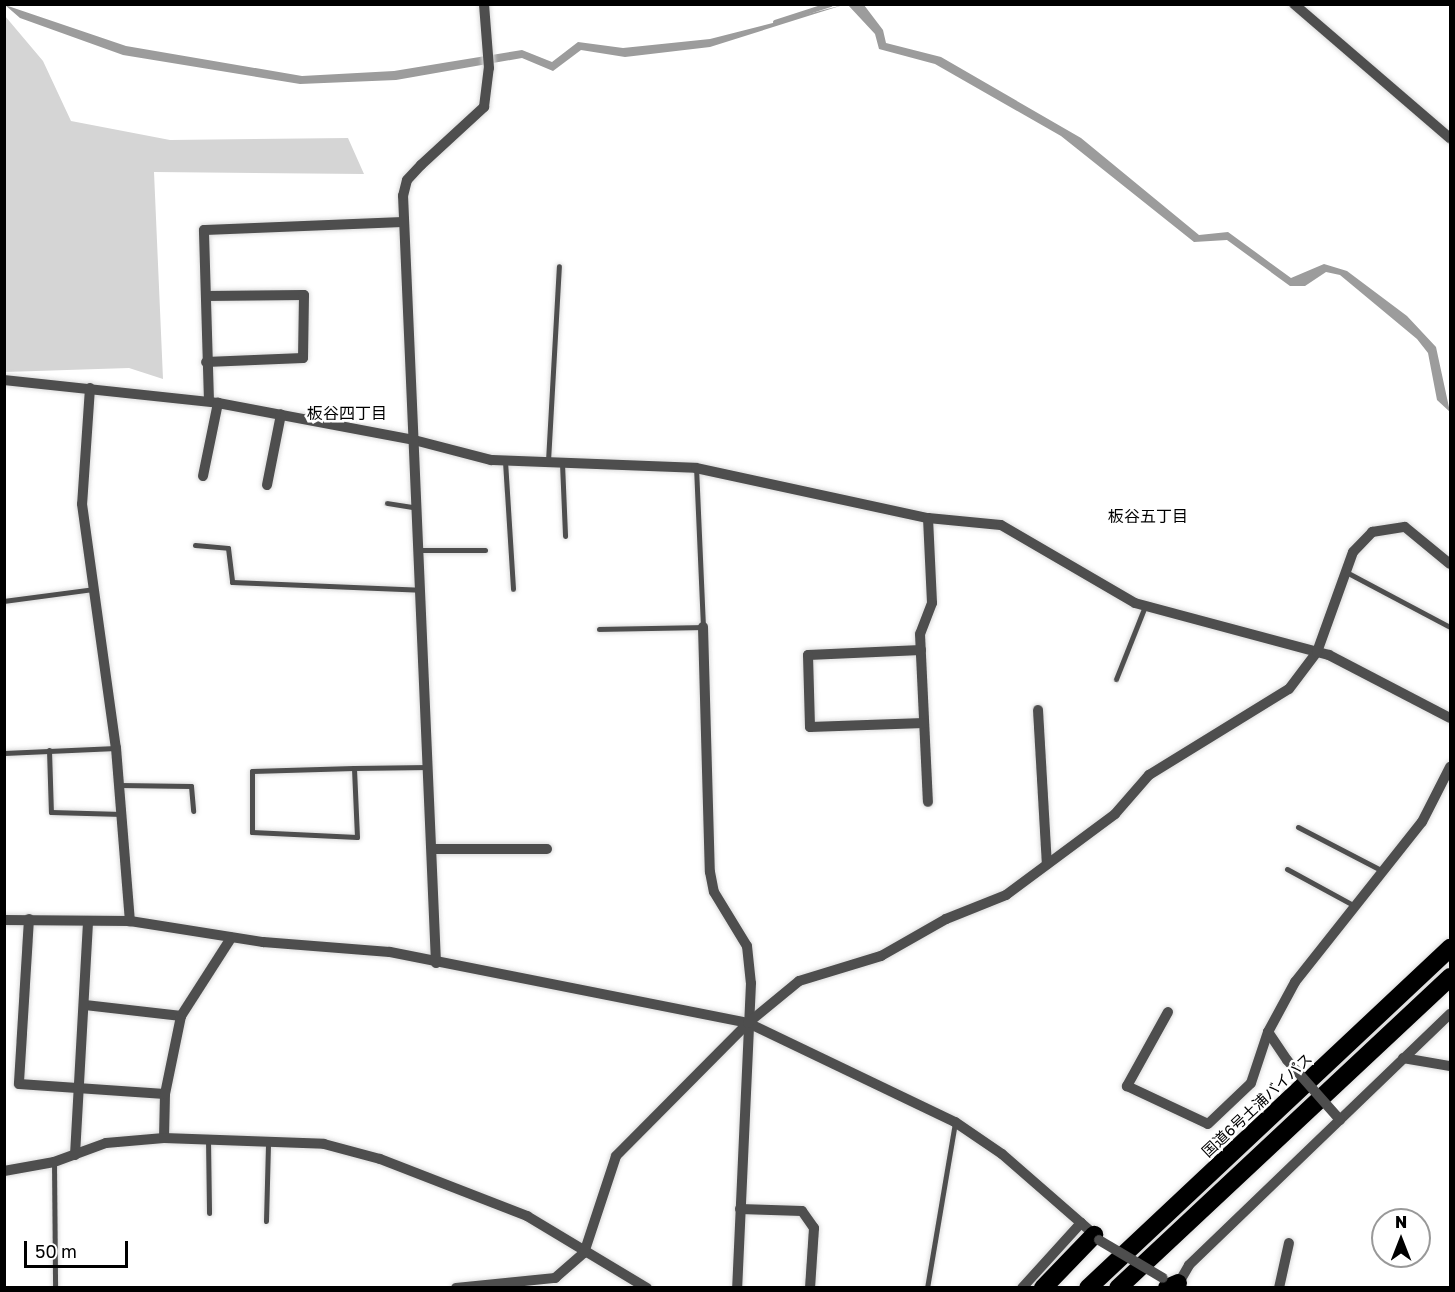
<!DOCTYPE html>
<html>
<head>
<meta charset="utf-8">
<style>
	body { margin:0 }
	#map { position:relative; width:1455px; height:1292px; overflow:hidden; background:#fff; font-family:"Golos Text","Noto Sans JP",sans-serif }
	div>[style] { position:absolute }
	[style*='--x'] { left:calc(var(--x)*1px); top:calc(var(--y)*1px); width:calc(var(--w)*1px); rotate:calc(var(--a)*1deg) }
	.green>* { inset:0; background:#d5d5d5 }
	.water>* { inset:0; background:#9c9c9c }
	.stream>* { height:4.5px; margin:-2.25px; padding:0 2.25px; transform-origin:2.25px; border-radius:2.25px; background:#9c9c9c }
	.roads { filter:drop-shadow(0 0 2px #dbdbdb) drop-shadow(0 0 2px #dbdbdb) }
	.lane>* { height:5px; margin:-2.5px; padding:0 2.5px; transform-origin:2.5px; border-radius:2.5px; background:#4e4e4e }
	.street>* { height:10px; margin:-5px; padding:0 5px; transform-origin:5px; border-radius:5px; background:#4e4e4e }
	.highway>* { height:18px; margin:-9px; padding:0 9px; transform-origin:9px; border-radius:9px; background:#000 }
	.street-bridge>* { height:10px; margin:-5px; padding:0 5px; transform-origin:5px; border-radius:5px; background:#4e4e4e }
	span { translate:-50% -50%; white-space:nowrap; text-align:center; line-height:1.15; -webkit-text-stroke:5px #fff; paint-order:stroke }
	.street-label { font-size:15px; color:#000 }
	.neighbourhood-label { font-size:16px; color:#000 }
	.frame { position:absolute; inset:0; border:6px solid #000; pointer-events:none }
	.north { position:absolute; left:1371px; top:1208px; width:60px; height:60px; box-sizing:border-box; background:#fff; border:2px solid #999; border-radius:50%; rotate:0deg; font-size:16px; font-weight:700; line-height:24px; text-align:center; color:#000 }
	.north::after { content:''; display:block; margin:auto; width:21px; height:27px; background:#000; clip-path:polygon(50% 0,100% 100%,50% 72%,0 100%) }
	.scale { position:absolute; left:24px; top:1241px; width:104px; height:27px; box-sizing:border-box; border:3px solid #000; border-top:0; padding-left:8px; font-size:18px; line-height:21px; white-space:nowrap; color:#000; -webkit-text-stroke:4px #fff; paint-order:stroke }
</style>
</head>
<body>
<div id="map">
	<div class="green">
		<i style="clip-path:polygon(5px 16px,43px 61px,71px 121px,170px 140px,348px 138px,364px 174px,154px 172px,163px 379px,129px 368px,5px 372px)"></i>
	</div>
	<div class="water">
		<i style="clip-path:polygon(5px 5px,126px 46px,302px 76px,394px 71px,522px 50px,552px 62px,578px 42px,623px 48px,710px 39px,843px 5px,710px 47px,625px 57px,581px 50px,553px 71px,522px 58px,396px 80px,300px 84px,123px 55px,20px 18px)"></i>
		<i style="clip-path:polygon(848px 5px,864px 5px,883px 30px,886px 43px,941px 57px,1081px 138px,1199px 235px,1228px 232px,1291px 278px,1324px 264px,1347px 271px,1407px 316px,1436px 347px,1450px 412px,1437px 400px,1428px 353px,1417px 339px,1340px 275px,1326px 272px,1305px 286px,1290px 286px,1227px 240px,1194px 242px,1061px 136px,935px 64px,879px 49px,875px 34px)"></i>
	</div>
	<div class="stream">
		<i style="--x:775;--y:22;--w:58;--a:-18.1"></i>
	</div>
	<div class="roads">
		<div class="lane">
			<i style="--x:505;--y:461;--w:128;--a:86.4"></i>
			<i style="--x:548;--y:461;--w:195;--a:-86.8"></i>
			<i style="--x:562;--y:463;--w:73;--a:87.6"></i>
			<i style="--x:387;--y:503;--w:31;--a:9"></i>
			<i style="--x:195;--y:545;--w:33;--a:5"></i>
			<i style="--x:228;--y:548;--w:34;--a:83"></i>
			<i style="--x:232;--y:582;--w:188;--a:2.4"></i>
			<i style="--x:420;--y:550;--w:65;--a:0"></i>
			<i style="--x:1346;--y:572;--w:118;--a:27.9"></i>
			<i style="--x:4;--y:601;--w:91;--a:-7.6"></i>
			<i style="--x:599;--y:629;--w:104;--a:-1.1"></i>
			<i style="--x:703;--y:627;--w:159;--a:-92.5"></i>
			<i style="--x:1116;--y:679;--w:79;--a:-68.3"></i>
			<i style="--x:49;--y:750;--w:62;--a:88.2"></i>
			<i style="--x:51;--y:812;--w:71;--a:1.6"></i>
			<i style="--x:4;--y:753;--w:112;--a:-2.6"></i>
			<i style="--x:354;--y:768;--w:102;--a:178.3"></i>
			<i style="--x:252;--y:771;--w:61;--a:90"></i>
			<i style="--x:252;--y:832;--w:105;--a:2.7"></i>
			<i style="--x:357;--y:837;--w:69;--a:-92.5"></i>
			<i style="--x:354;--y:768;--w:75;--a:-0.8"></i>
			<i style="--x:119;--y:785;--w:72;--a:0.8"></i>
			<i style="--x:191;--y:786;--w:25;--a:85"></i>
			<i style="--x:1298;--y:827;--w:96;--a:27.4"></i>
			<i style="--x:1287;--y:869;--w:75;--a:28.6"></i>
			<i style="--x:208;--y:1139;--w:74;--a:89.2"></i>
			<i style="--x:54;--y:1162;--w:126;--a:89.5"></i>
			<i style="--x:266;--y:1221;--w:79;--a:-88.5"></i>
			<i style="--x:927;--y:1288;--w:168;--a:-80.4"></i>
		</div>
		<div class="street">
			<i style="--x:1294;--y:4;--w:206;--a:40.7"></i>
			<i style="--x:206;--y:296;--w:98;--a:-0.6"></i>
			<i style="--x:304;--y:295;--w:63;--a:90.9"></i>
			<i style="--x:303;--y:358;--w:97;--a:177.6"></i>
			<i style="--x:4;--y:380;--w:215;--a:6.1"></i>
			<i style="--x:218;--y:403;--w:199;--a:10.7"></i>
			<i style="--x:414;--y:440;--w:80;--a:14.6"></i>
			<i style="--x:491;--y:460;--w:205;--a:2.2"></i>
			<i style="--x:696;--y:468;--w:237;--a:12.2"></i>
			<i style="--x:928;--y:518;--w:73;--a:5.5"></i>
			<i style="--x:1001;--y:525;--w:155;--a:30.2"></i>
			<i style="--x:1135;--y:603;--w:201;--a:15"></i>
			<i style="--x:1329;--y:655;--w:136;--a:27.5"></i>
			<i style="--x:90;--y:388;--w:116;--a:93.9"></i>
			<i style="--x:82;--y:504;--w:246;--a:82.1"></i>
			<i style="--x:116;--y:748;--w:174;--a:85.4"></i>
			<i style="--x:209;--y:401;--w:171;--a:-91.7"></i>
			<i style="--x:204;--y:230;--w:200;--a:-2.3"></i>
			<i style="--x:203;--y:476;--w:75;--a:-78.4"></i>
			<i style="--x:267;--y:485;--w:72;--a:-78.8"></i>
			<i style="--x:928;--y:518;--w:85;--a:87.3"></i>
			<i style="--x:932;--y:603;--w:33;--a:111"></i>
			<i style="--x:920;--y:634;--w:168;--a:87.3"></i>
			<i style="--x:703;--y:627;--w:245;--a:88.4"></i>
			<i style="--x:710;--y:872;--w:20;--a:79"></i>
			<i style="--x:714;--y:892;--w:63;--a:58.6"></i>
			<i style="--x:747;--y:946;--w:37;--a:84"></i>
			<i style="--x:751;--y:983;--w:305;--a:92.6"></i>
			<i style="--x:921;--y:650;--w:113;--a:177.5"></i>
			<i style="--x:808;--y:655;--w:72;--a:88.4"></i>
			<i style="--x:810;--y:727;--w:114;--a:-2"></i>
			<i style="--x:1038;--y:710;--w:154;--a:86.7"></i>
			<i style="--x:432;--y:849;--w:115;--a:0"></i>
			<i style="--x:29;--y:919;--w:165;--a:93.5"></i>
			<i style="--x:19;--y:1084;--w:146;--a:3.9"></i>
			<i style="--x:4;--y:920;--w:126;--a:0.5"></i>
			<i style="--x:130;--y:921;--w:135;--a:9"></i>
			<i style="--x:263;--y:942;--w:127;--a:4.5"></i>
			<i style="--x:390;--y:952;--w:365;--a:11.2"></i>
			<i style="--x:748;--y:1023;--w:229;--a:25.6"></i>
			<i style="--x:955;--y:1122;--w:57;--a:34.2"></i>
			<i style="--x:1002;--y:1154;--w:126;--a:41.1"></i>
			<i style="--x:436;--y:963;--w:768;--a:-92.46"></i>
			<i style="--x:403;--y:196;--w:16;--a:-76"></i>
			<i style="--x:407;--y:180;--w:21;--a:-47"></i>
			<i style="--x:421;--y:165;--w:86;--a:-42.6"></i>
			<i style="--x:484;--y:107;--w:39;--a:-83"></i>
			<i style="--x:489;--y:68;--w:64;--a:-94.5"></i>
			<i style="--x:85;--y:1005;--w:97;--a:6.5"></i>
			<i style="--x:1168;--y:1012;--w:85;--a:119"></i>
			<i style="--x:1127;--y:1086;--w:89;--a:25.1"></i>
			<i style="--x:1208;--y:1124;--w:59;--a:-43.6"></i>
			<i style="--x:1251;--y:1083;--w:54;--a:-71.6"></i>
			<i style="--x:1403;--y:1058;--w:48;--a:9.7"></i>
			<i style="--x:1287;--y:1060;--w:34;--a:-124"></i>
			<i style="--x:1268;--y:1032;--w:57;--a:-61.6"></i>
			<i style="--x:1295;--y:982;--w:204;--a:-51.6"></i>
			<i style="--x:1422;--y:822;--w:62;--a:-63"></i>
			<i style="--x:164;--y:1138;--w:44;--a:-88.7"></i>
			<i style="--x:165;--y:1094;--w:80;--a:-78.4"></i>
			<i style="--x:181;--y:1016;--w:93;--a:-57.3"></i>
			<i style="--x:75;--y:1155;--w:234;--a:-86.8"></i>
			<i style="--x:4;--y:1171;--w:51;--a:-10.2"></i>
			<i style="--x:54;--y:1162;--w:55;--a:-20.1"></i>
			<i style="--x:106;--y:1143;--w:58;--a:-4.9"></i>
			<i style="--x:164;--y:1138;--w:160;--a:2.1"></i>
			<i style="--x:324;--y:1144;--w:58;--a:15"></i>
			<i style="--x:380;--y:1159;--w:158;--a:21.2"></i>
			<i style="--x:527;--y:1216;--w:140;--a:31"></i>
			<i style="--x:740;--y:1209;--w:62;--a:1.8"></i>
			<i style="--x:802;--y:1211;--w:21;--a:55"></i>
			<i style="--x:814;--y:1228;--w:60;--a:93.8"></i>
			<i style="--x:1177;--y:1286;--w:24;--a:-60"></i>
			<i style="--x:1189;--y:1265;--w:362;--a:-43.9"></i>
			<i style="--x:456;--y:1288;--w:100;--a:-5.8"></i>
			<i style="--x:555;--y:1278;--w:38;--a:-41"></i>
			<i style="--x:584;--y:1253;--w:102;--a:-71.7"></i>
			<i style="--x:616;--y:1156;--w:187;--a:-45.2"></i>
			<i style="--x:748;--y:1023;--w:66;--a:-39.5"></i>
			<i style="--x:799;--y:981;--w:86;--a:-17"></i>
			<i style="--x:881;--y:956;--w:75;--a:-29.6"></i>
			<i style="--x:946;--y:919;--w:65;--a:-21.8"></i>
			<i style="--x:1006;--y:895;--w:136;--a:-36.6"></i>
			<i style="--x:1115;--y:814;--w:52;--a:-48.9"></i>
			<i style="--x:1149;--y:775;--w:164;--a:-31.6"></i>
			<i style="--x:1289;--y:689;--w:46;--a:-52.9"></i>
			<i style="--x:1317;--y:652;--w:106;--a:-70.2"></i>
			<i style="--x:1353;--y:552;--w:28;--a:-46"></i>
			<i style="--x:1372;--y:532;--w:33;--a:-9"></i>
			<i style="--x:1405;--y:527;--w:58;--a:39.4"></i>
			<i style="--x:1022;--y:1288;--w:88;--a:-47.8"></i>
			<i style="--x:1279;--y:1288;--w:46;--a:-77.5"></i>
		</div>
		<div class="highway">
			<i style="--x:1043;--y:1288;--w:74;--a:-46.1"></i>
			<i style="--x:1088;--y:1288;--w:497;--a:-43.2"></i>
			<i style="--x:1118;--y:1288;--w:455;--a:-43.1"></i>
			<i style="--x:1167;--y:1288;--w:12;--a:-24"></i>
		</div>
	</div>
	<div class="street-bridge">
		<i style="--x:1287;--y:1060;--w:80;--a:48.5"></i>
		<i style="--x:1099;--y:1240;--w:74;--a:30.7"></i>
	</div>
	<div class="street-label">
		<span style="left:1257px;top:1105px;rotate:-43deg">国道6号土浦バイパス</span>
	</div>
	<div class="neighbourhood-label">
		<span style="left:347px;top:413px">板谷四丁目</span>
		<span style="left:1148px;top:516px">板谷五丁目</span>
	</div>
	<div class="frame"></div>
	<div class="north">N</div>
	<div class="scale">50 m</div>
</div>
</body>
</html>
